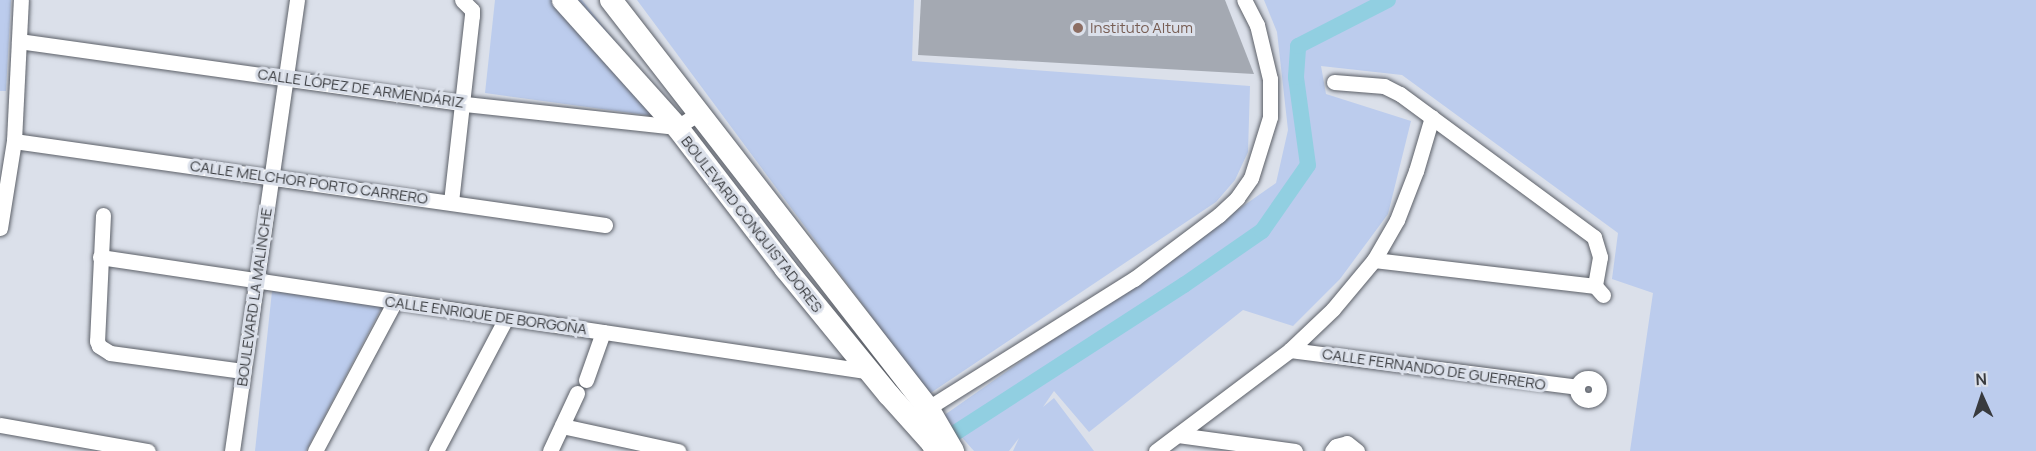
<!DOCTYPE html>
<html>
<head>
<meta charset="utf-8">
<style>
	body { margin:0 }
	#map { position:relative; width:2036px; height:451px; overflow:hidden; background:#dbe0ea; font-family:Manrope,sans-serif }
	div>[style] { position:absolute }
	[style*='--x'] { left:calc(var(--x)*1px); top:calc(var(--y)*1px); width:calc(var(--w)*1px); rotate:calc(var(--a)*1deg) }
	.green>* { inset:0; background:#bccced }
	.canal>* { height:16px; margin:-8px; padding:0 8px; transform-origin:8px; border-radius:8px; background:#91cfe1 }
	.building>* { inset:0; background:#a4a9b2 }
	.roads { filter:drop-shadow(0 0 2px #5c6068) drop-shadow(0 0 2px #5c6068) }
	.street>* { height:15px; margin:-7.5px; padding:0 7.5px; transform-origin:7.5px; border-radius:7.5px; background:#fff }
	.street>.ring { margin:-7.5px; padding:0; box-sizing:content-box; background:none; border:15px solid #fff; border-radius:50% }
	.secondary>* { height:22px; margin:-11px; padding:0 11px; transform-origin:11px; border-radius:11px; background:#fff }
	.dots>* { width:16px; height:16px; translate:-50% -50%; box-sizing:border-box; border:3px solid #dbe0ea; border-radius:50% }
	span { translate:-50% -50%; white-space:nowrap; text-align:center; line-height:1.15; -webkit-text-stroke:6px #dbe0ea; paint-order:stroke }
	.education-label { font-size:15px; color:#785e54 }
	.left { translate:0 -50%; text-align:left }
	.street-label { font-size:15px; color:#383a3e }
	.north { position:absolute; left:1952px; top:367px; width:60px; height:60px; -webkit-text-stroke:4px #dbe0ea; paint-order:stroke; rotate:357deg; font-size:16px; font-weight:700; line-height:24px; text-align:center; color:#383a3e }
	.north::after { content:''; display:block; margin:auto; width:21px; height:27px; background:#383a3e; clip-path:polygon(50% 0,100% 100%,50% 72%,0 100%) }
</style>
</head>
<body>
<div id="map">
	<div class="green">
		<i style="clip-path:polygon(0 0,11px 0,6px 91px,0 91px)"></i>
		<i style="clip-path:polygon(495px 0,582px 0,658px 94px,653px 116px,485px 93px)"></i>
		<i style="clip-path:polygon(637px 0,914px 0,912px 61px,1250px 86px,1248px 152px,1235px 180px,1216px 202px,929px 394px)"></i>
		<i style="clip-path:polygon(1264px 0,2036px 0,2036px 451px,1630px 451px,1653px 293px,1612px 279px,1618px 233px,1402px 75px,1321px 66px,1326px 94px,1411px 121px,1388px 214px,1340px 279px,1293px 326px,1243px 310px,1089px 432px,1054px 391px,1043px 407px,1054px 398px,1094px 451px,1013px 451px,1019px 438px,1009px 451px,974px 451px,943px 416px,1276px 183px,1288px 130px,1277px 32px)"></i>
		<i style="clip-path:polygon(272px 291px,382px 307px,306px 451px,255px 451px)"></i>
	</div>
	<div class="canal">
		<i style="--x:955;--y:433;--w:273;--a:-32.9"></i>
		<i style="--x:1184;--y:285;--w:95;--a:-34.7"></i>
		<i style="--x:1262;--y:231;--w:80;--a:-55.1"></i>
		<i style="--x:1308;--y:165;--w:89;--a:-97.8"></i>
		<i style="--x:1296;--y:77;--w:31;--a:-86"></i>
		<i style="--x:1298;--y:46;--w:101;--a:-27.1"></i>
	</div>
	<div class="building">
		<i style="clip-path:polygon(921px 0,1225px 0,1254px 74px,918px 55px)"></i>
	</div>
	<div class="roads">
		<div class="street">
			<i style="--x:19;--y:41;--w:450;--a:8"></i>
			<i style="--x:465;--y:104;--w:213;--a:6.2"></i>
			<i style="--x:677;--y:127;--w:26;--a:-32"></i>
			<i style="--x:1334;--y:82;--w:50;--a:4.6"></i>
			<i style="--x:1384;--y:86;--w:18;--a:27"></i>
			<i style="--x:1400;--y:94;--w:241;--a:36.4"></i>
			<i style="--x:1594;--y:237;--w:21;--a:73"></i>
			<i style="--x:1600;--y:257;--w:29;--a:100"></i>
			<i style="--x:14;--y:141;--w:597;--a:8.09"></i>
			<i style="--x:451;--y:202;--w:187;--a:-83.6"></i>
			<i style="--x:472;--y:16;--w:6;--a:-90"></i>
			<i style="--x:472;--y:10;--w:14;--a:-135"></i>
			<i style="--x:103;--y:215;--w:126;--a:92.7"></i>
			<i style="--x:97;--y:341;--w:5;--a:68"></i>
			<i style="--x:99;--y:346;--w:13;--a:32"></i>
			<i style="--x:110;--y:353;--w:134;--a:7.7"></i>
			<i style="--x:0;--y:228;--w:88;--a:-80.9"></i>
			<i style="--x:14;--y:141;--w:141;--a:-87.2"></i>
			<i style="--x:100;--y:257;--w:781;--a:8.47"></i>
			<i style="--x:1374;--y:260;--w:223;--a:6.7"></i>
			<i style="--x:1595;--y:286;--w:12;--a:48"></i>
			<i style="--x:1290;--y:350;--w:289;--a:7.3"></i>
			<i class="ring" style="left:1577px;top:378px;width:7px;height:7px"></i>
			<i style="--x:586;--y:380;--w:51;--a:-70.5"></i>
			<i style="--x:928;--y:408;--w:243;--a:-32.1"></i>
			<i style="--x:1134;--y:279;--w:106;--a:-37"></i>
			<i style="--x:1219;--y:215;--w:25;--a:-43"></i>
			<i style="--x:1237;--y:198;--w:24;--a:-55"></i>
			<i style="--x:1251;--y:178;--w:64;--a:-72.7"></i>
			<i style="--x:1270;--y:117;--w:38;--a:-90"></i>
			<i style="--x:1270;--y:79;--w:56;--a:-103.5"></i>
			<i style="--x:1257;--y:25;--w:28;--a:-117"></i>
			<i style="--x:0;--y:425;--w:150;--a:10"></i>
			<i style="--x:562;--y:426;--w:119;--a:12.2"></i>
			<i style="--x:1178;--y:435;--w:118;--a:7.8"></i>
			<i style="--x:232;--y:451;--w:456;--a:-81.8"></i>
			<i style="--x:315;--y:451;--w:170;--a:-61.9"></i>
			<i style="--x:436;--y:451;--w:150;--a:-62.2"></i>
			<i style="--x:550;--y:451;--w:64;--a:-65"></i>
			<i style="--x:1156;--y:451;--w:168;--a:-37"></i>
			<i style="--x:1290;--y:350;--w:59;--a:-43.6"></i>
			<i style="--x:1333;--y:309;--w:64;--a:-50.1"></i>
			<i style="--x:1374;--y:260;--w:46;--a:-60.1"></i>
			<i style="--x:1397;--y:220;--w:53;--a:-68.8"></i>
			<i style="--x:1416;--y:171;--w:56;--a:-73.5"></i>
			<i style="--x:1332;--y:451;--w:6;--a:-51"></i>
			<i style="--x:1336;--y:446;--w:11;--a:-15"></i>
			<i style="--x:1347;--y:443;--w:13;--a:39"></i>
		</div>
		<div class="secondary">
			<i style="--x:563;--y:0;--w:171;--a:48.1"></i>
			<i style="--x:677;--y:127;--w:178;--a:52.5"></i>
			<i style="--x:785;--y:268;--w:164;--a:50.7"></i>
			<i style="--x:889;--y:395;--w:64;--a:48.1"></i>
			<i style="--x:932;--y:443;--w:9;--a:63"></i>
			<i style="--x:611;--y:0;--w:517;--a:52.15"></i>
			<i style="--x:928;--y:408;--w:50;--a:59.8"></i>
		</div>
	</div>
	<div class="dots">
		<i style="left:1078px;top:28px;background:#8d6e63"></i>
	</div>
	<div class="education-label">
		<span class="left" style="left:1090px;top:28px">Instituto Altum</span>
	</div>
	<div class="street-label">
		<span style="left:361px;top:88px;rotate:8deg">CALLE LÓPEZ DE ARMENDÁRIZ</span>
		<span style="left:309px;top:182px;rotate:8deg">CALLE MELCHOR PORTO CARRERO</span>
		<span style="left:752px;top:224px;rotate:52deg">BOULEVARD CONQUISTADORES</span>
		<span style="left:254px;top:297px;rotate:-82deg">BOULEVARD LA MALINCHE</span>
		<span style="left:486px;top:315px;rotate:8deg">CALLE ENRIQUE DE BORGOÑA</span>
		<span style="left:1434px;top:369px;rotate:8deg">CALLE FERNANDO DE GUERRERO</span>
	</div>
	<div class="north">N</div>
</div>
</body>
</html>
